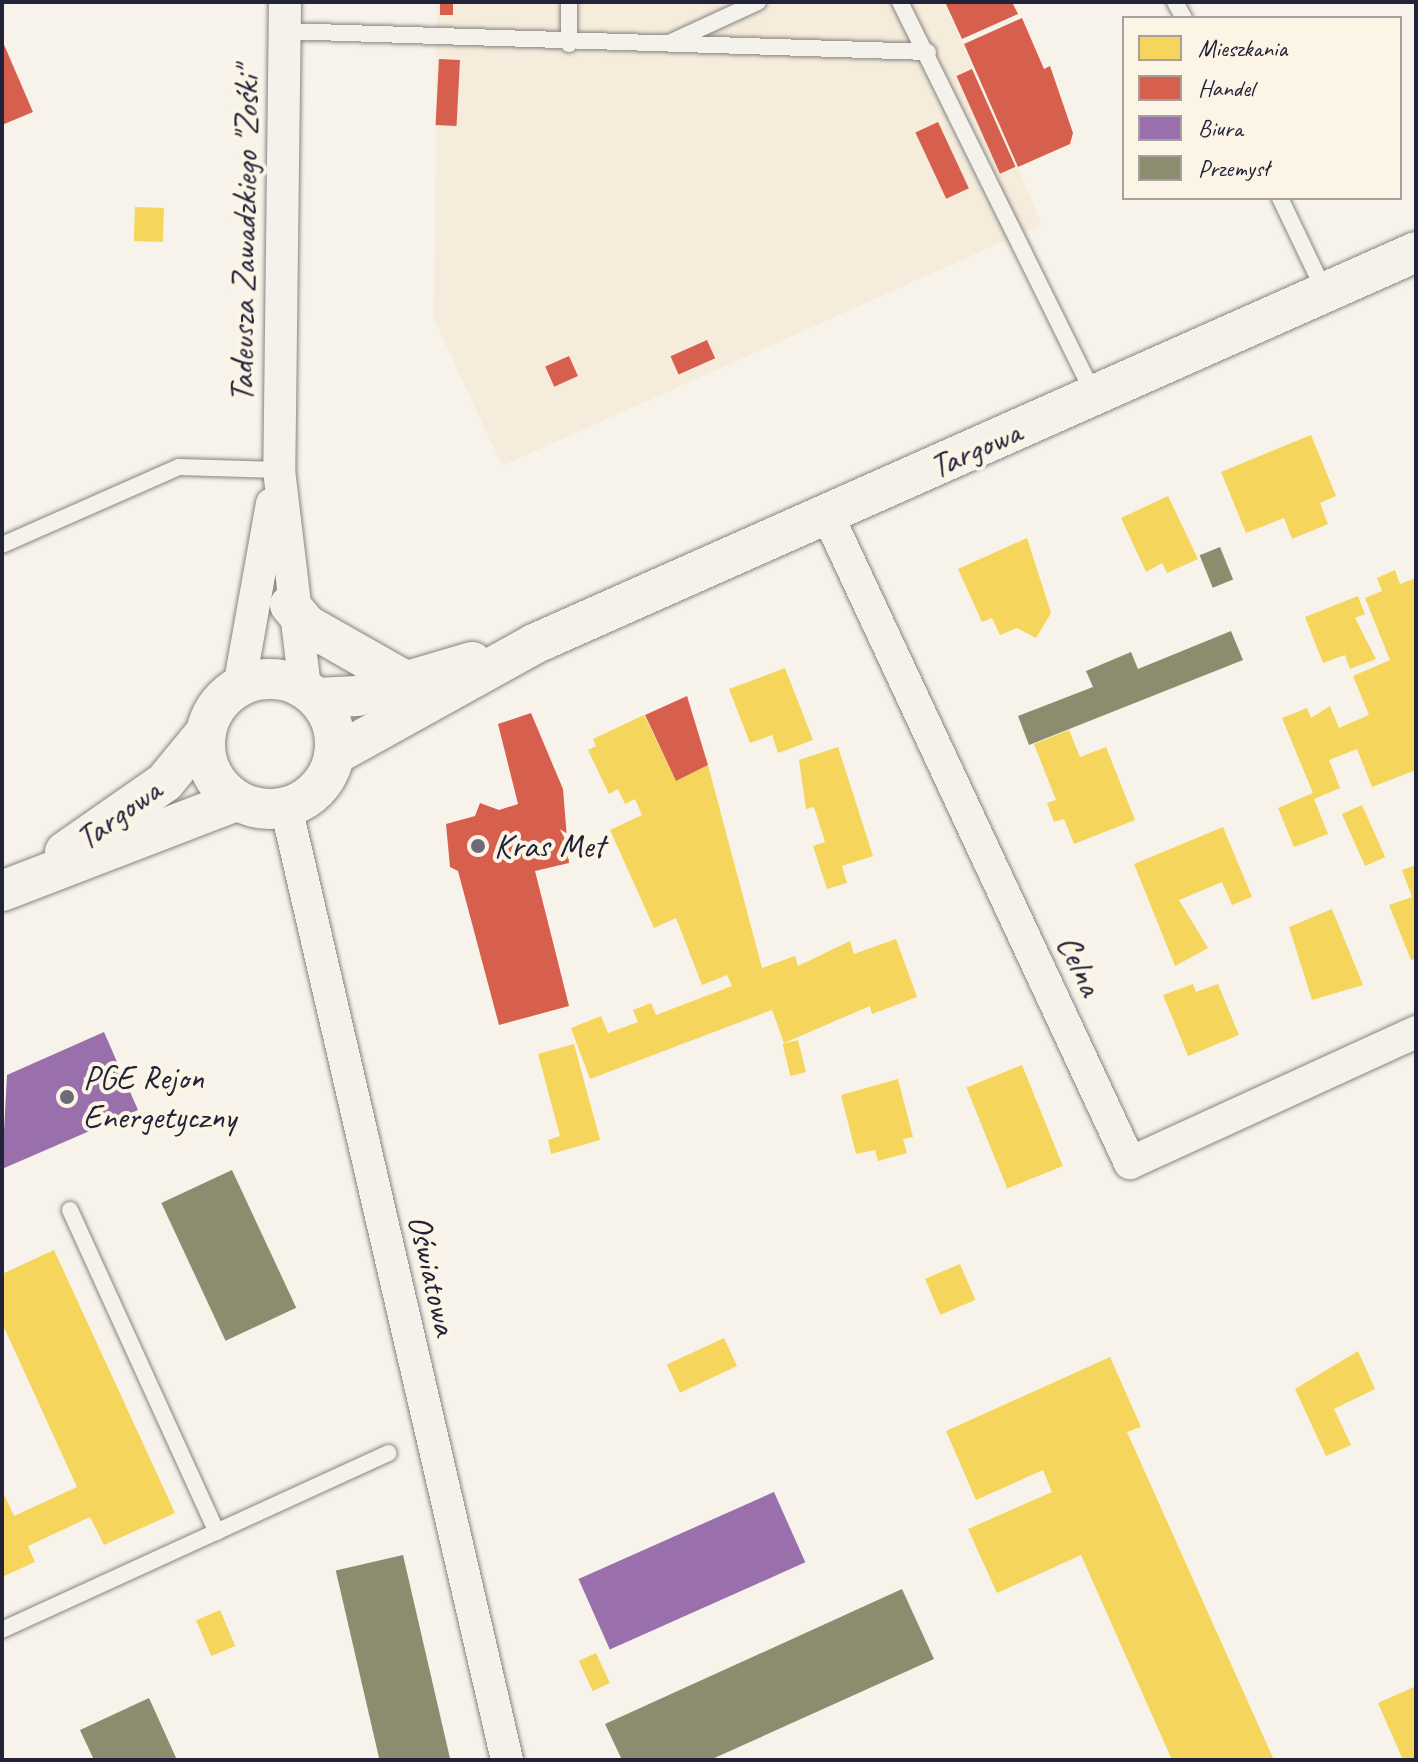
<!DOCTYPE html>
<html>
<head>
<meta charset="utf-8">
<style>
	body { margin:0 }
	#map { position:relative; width:1418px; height:1762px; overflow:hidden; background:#f7f3ea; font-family:Caveat,sans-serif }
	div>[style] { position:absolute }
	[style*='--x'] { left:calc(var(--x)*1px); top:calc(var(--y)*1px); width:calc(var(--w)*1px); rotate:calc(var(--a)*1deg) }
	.built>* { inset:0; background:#f6ecdb }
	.homes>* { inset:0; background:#f6d55c; transform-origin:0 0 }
	.shops>* { inset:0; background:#d6604d; transform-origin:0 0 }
	.offices>* { inset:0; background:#9970ab; transform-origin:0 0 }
	.industry>* { inset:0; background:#8c8c6e; transform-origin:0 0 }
	.roads { filter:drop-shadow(0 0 2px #868485) drop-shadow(0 0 2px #868485) }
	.service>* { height:16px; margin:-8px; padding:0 8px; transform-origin:8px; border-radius:8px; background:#f5f2ec }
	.minor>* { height:32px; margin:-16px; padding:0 16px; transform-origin:16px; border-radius:16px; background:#f5f2ec }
	.tertiary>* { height:40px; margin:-20px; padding:0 20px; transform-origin:20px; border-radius:20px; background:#f5f2ec }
	.tertiary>.ring { margin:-20px; padding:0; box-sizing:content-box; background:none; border:40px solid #f5f2ec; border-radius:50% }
	.dots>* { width:22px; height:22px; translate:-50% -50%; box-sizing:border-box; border:4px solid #fcf5e5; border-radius:50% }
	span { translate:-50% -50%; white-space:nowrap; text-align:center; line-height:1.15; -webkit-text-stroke:8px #fcf5e5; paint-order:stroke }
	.street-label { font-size:34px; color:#22223b }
	.poi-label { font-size:34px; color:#22223b }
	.left { translate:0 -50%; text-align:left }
	.frame { position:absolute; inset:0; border:4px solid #22223b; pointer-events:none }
	.legend { position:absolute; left:1122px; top:16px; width:280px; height:184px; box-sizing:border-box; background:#fcf5e5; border:2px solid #a5a1a1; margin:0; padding:10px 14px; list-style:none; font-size:24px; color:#22223b }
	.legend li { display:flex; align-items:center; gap:16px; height:40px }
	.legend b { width:40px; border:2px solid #a5a1a1 }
</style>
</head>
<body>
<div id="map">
	<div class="built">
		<i style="clip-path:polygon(437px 2px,944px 2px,1042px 224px,502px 466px,434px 319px)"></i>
	</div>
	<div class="homes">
		<i style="left:135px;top:207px;width:29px;height:34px;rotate:2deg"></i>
		<i style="clip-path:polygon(1311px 435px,1336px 496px,1320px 503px,1328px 524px,1292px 539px,1284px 518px,1246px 533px,1221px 472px)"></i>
		<i style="clip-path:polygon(1168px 496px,1198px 559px,1167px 573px,1162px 563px,1146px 572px,1121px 518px)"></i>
		<i style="clip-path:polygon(1027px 538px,1051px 613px,1036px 638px,1017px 628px,1000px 635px,992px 618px,982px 622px,958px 569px)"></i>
		<i style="clip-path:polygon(1395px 570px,1400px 584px,1416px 578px,1416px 770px,1372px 787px,1357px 749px,1329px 760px,1340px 788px,1314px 799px,1328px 834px,1294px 847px,1278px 808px,1313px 793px,1282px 718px,1307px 708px,1311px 718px,1330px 706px,1339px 728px,1369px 715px,1353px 676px,1390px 660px,1365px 598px,1382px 591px,1377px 578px)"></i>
		<i style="clip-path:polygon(1358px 596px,1365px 614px,1355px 618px,1376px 659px,1350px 669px,1345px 655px,1323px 663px,1305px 617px)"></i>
		<i style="clip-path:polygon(785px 668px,813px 740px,778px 753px,772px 735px,750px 743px,729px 689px)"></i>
		<i style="clip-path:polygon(644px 715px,676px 781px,708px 765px,762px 968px,795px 956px,798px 966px,850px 941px,854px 954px,896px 939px,917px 997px,872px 1014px,870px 1006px,784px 1043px,772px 1010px,590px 1079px,571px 1028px,601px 1016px,608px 1033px,638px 1022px,633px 1010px,651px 1003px,656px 1015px,732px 986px,727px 975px,702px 985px,676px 918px,654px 928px,610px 830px,642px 815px,635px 799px,625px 804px,618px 789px,609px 794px,588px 750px,596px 746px,593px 739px)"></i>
		<i style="clip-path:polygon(1069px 730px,1080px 757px,1106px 747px,1135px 820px,1074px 844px,1064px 819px,1054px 822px,1047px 803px,1056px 800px,1034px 744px)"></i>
		<i style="clip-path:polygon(838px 747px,873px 856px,842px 866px,847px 883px,827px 889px,813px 846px,825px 842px,814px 807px,806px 809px,799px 760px)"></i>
		<i style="left:1362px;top:805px;width:57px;height:22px;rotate:66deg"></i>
		<i style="clip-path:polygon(1223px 827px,1252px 897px,1232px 905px,1222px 882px,1179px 900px,1208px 948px,1175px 966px,1134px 864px)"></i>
		<i style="clip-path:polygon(1416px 865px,1416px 958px,1411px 960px,1389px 905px,1412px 897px,1402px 870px)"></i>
		<i style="clip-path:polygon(1332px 909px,1363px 985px,1312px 1000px,1289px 927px)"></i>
		<i style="clip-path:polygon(1193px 984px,1196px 992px,1218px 984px,1239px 1035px,1188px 1056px,1163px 995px)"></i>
		<i style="left:798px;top:1040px;width:33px;height:16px;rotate:76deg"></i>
		<i style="clip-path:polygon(574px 1044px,600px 1140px,551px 1154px,548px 1140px,560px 1136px,538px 1054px)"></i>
		<i style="left:1022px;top:1065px;width:109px;height:60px;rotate:68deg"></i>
		<i style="clip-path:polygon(898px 1079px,913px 1137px,903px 1139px,907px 1153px,878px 1161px,875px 1150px,856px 1154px,841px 1095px)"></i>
		<i style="clip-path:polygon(54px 1250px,175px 1513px,104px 1545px,90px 1517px,28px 1546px,35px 1562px,2px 1577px,2px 1490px,14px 1516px,77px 1487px,2px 1323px,2px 1274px)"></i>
		<i style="left:960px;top:1264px;width:39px;height:38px;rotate:67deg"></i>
		<i style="left:724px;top:1338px;width:31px;height:63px;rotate:65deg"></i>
		<i style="clip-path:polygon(1358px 1351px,1375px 1389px,1334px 1409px,1351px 1445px,1326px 1456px,1295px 1389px)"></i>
		<i style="clip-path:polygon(1110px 1357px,1141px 1427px,1127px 1432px,1274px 1760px,1172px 1760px,1081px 1555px,997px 1593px,968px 1529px,1052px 1492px,1043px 1470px,976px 1500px,946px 1431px)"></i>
		<i style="left:220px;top:1610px;width:39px;height:26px;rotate:67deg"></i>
		<i style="left:596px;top:1653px;width:33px;height:19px;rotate:65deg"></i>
		<i style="clip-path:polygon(1416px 1686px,1416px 1760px,1403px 1760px,1378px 1703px)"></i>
	</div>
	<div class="shops">
		<i style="left:440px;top:2px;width:13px;height:13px"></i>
		<i style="clip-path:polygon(945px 2px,1012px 2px,1018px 14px,962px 39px)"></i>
		<i style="clip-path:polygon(1022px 18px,1044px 69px,1050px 66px,1073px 133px,1070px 144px,1018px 167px,964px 44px)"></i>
		<i style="clip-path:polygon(2px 40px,33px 112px,2px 125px)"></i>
		<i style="left:439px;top:59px;width:21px;height:66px;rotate:3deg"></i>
		<i style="left:972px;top:69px;width:107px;height:17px;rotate:66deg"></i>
		<i style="left:938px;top:122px;width:73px;height:25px;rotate:65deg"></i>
		<i style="left:707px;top:340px;width:20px;height:40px;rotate:66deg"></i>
		<i style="left:569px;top:356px;width:22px;height:26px;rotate:66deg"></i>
		<i style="clip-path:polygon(687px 696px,708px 765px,676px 781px,645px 715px)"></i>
		<i style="clip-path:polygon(531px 713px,563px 789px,569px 863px,535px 871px,569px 1006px,499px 1025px,458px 871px,450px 867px,446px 824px,475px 816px,480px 803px,499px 810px,518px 804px,498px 724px)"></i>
	</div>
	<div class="offices">
		<i style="clip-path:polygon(104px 1032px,138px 1110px,2px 1169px,7px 1075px)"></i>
		<i style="left:774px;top:1492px;width:77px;height:214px;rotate:66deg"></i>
	</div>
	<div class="industry">
		<i style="left:1220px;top:547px;width:35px;height:22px;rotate:68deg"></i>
		<i style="clip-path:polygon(1231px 631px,1243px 660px,1029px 745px,1018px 716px,1093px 687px,1086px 671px,1131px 652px,1138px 669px)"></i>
		<i style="left:232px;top:1170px;width:152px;height:78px;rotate:65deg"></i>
		<i style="left:403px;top:1555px;width:210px;height:69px;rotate:77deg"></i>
		<i style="clip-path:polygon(902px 1589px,934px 1659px,710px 1760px,622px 1760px,605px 1724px)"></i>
		<i style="clip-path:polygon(149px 1698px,177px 1760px,94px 1760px,80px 1730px)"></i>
	</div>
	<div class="roads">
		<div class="service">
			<i style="--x:900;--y:2;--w:438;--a:63.7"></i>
			<i style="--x:1175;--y:2;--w:18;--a:61"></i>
			<i style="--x:285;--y:31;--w:643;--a:1.87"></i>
			<i style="--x:669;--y:43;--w:98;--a:-24.7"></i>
			<i style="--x:569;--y:44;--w:42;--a:-90"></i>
			<i style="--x:1280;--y:198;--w:104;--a:64.4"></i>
			<i style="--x:2;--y:545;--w:193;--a:-23.8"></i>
			<i style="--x:179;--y:467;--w:100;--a:1.7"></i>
			<i style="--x:70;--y:1210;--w:354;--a:65.5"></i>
			<i style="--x:2;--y:1630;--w:425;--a:-24.6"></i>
		</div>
		<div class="minor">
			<i style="--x:285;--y:2;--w:468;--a:90.7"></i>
			<i style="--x:279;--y:470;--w:221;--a:83.2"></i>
			<i style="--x:828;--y:516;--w:714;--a:64.98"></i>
			<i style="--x:1130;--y:1163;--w:315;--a:-24.6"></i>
			<i style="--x:239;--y:687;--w:186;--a:-79.8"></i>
			<i style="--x:286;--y:807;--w:978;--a:76.94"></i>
		</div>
		<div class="tertiary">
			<i style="--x:290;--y:605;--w:26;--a:50"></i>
			<i style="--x:307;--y:625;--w:113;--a:29.7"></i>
			<i class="ring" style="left:205px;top:679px;width:90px;height:90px"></i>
			<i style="--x:317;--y:698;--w:40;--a:-2.9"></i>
			<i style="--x:357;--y:696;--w:120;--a:-16.5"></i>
			<i style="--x:334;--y:755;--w:229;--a:-29"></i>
			<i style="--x:534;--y:644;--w:965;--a:-23.96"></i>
			<i style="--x:65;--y:852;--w:122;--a:-35"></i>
			<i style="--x:165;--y:782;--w:65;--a:-50.6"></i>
			<i style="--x:2;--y:891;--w:252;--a:-21"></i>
		</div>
	</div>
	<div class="dots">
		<i style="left:478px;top:846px;background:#6d6b78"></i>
		<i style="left:67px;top:1097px;background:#6d6b78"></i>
	</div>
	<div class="street-label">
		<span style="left:244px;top:235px;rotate:-89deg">Tadeusza Zawadzkiego "Zośki"</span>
		<span style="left:975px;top:449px;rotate:-24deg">Targowa</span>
		<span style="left:118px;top:814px;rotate:-36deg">Targowa</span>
		<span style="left:1080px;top:965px;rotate:65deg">Celna</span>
		<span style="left:433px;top:1275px;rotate:77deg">Oświatowa</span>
	</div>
	<div class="poi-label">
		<span class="left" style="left:494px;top:846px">Kras Met</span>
		<span class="left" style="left:83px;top:1097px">PGE Rejon<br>Energetyczny</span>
	</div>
	<div class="frame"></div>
	<ul class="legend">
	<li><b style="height:22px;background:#f6d55c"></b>Mieszkania</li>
	<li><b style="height:22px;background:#d6604d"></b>Handel</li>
	<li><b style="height:22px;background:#9970ab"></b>Biura</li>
	<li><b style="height:22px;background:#8c8c6e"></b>Przemysł</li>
	</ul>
</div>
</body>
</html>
